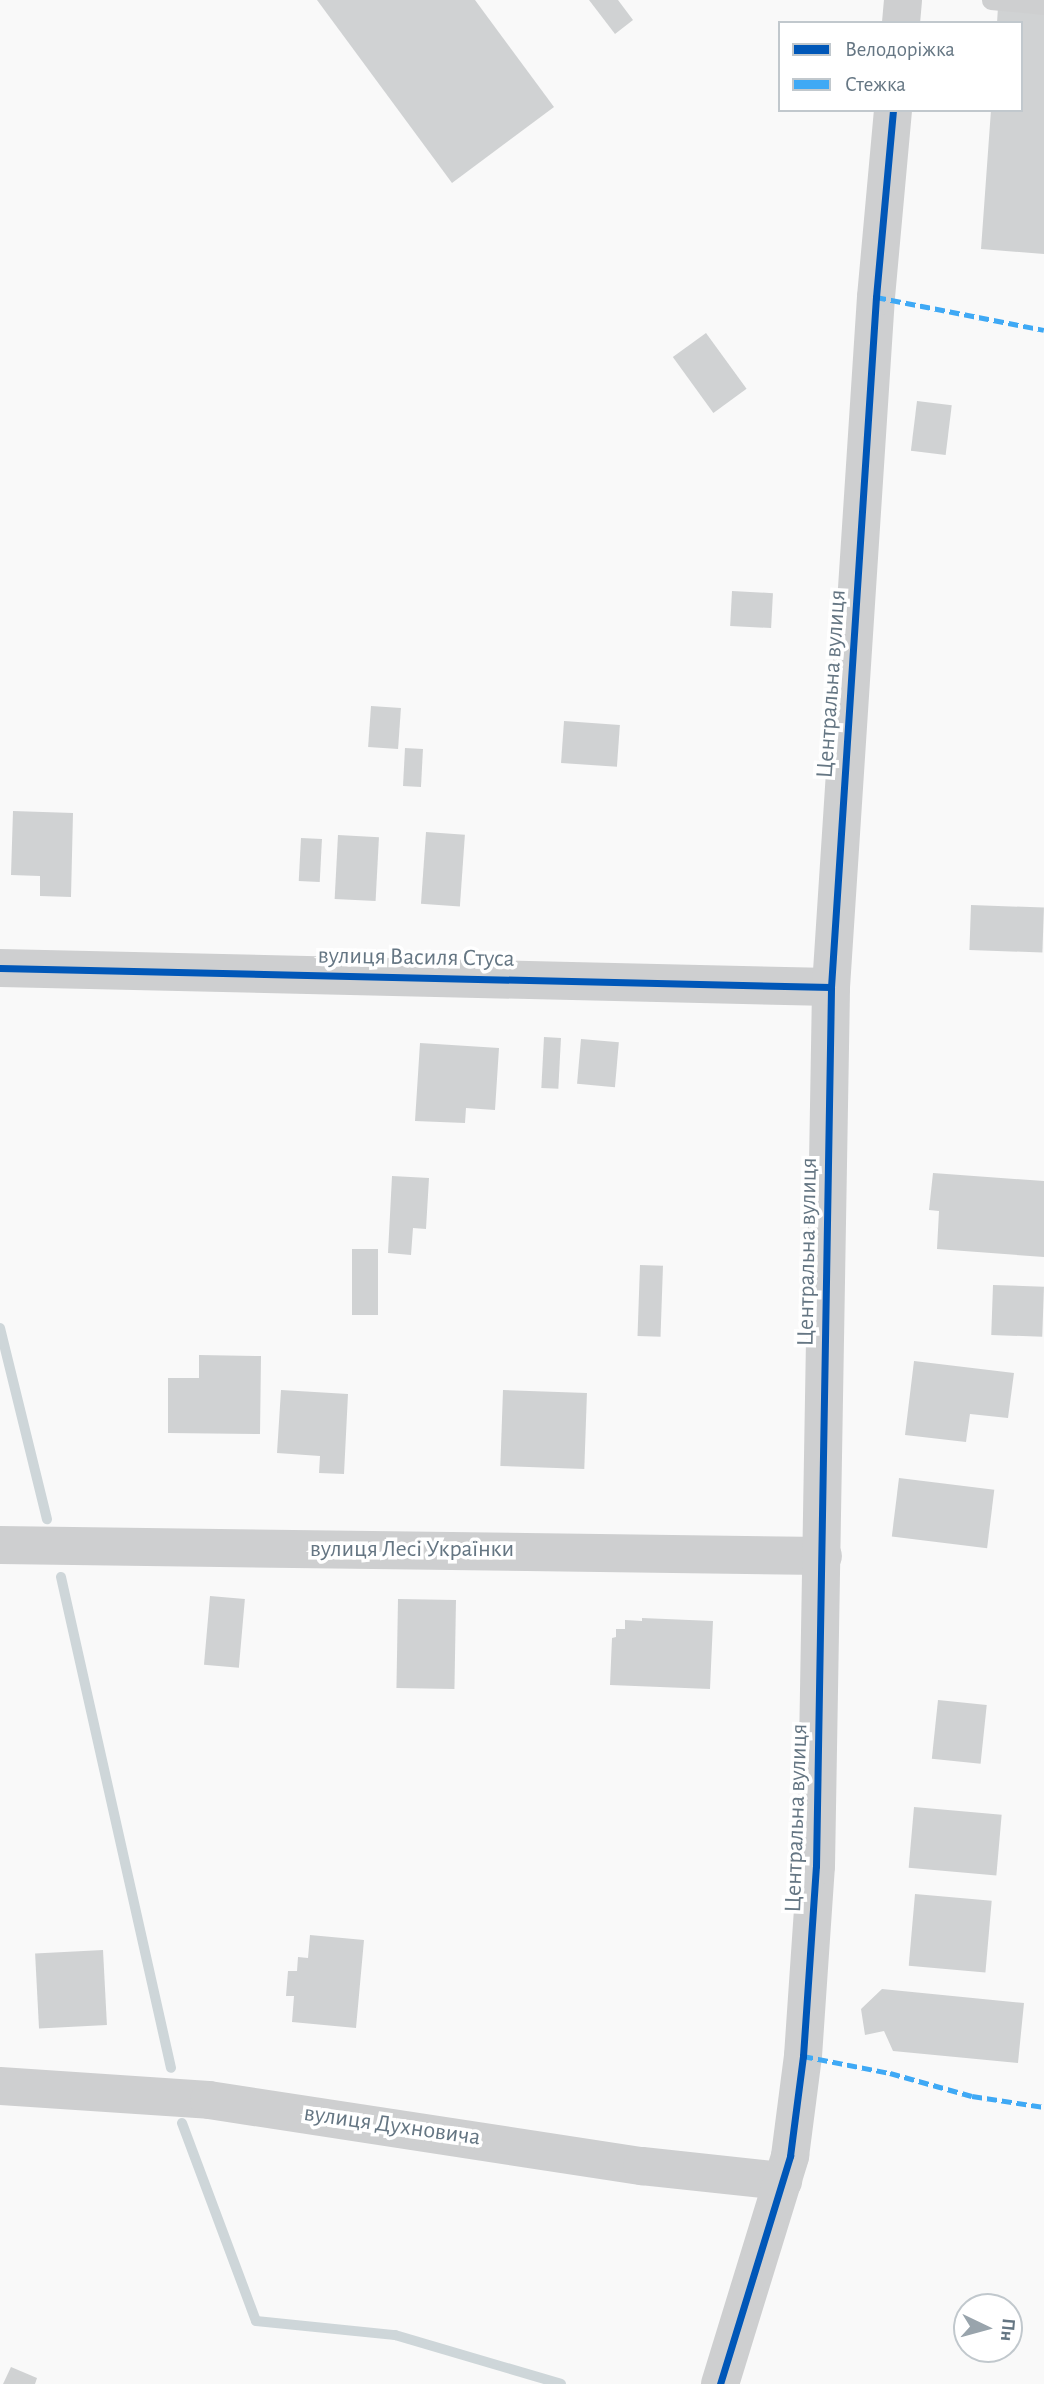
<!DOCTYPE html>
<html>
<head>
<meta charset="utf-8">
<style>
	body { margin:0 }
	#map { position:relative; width:1044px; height:2384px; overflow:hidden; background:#f9f9f9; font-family:"Alegreya Sans",sans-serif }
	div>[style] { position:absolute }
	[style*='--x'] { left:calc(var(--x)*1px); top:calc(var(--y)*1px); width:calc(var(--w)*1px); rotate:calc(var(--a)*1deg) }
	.stream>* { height:10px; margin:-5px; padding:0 5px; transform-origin:5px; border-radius:5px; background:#ced6d9 }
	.building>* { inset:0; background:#d0d2d3; transform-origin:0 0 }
	.service>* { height:19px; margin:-9.5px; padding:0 9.5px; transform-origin:9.5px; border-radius:9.5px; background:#cecfd0 }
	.minor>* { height:38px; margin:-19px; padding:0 19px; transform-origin:19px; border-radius:19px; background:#cecfd0 }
	.tertiary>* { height:38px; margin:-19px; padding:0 19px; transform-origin:19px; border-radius:19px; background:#cecfd0 }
	.quiet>* { height:5px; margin-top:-2.5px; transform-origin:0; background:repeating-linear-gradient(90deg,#3fa9f5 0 10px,transparent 0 15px) }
	.cycleway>* { height:7px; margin:-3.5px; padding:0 3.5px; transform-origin:3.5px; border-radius:3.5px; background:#0057b8 }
	span { translate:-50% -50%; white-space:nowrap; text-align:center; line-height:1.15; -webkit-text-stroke:7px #fff; paint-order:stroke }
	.street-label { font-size:24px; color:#657683 }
	.legend { position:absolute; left:778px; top:21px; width:245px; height:91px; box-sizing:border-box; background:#fff; border:2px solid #c1c8cd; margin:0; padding:9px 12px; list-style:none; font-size:21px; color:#657683 }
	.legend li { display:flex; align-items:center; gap:14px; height:35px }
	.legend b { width:35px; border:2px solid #c1c8cd }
	.north { position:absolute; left:953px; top:2293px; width:70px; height:70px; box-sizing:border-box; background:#fff; border:2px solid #c1c8cd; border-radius:50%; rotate:95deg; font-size:19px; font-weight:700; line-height:28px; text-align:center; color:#657683 }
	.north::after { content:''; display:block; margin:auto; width:24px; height:32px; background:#99a4ac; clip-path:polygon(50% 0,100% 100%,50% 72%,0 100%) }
</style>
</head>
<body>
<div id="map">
	<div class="stream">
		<i style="--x:0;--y:1328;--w:197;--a:76.2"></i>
		<i style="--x:61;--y:1577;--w:503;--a:77.37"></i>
		<i style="--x:182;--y:2123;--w:211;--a:69.5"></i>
		<i style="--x:256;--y:2321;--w:140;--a:5.8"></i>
		<i style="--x:395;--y:2335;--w:173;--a:16.4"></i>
	</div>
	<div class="building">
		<i style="clip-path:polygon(317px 0,475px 0,554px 107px,452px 183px)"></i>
		<i style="clip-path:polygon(589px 0,618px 0,633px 20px,615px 34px)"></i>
		<i style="clip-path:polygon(998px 7px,1044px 10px,1044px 254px,981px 249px,991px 110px,1021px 110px,1021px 23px,997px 23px)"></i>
		<i style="left:706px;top:333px;width:69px;height:41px;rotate:54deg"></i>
		<i style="left:917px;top:401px;width:35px;height:50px;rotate:7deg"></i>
		<i style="left:732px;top:591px;width:41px;height:35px;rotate:3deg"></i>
		<i style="left:371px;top:706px;width:30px;height:41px;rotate:4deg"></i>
		<i style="left:564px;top:721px;width:56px;height:42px;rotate:4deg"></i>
		<i style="left:405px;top:748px;width:18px;height:38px;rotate:3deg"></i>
		<i style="clip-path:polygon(13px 811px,73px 813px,71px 897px,40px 896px,40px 876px,11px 875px)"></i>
		<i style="left:426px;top:832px;width:39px;height:72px;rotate:4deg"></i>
		<i style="left:338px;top:835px;width:41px;height:64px;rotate:3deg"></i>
		<i style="left:301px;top:838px;width:21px;height:43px;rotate:3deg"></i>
		<i style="left:971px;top:905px;width:73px;height:45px;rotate:2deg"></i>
		<i style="left:544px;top:1037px;width:17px;height:51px;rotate:3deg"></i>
		<i style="left:581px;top:1039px;width:38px;height:45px;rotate:5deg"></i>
		<i style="clip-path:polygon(420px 1043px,499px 1048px,495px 1110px,466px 1108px,465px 1123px,415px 1121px)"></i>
		<i style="clip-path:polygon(933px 1173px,1044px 1181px,1044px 1257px,937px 1249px,939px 1211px,929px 1210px)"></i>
		<i style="clip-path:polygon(392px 1176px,429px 1178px,426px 1229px,413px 1228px,411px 1255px,388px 1253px)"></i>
		<i style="left:352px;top:1249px;width:26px;height:66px"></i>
		<i style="left:640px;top:1265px;width:23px;height:71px;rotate:2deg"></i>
		<i style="left:993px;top:1285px;width:51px;height:50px;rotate:2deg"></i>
		<i style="clip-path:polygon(199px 1355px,261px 1356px,260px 1434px,168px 1433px,168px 1378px,199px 1378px)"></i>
		<i style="clip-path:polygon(914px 1361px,1014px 1373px,1008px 1418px,970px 1414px,966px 1442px,905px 1435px)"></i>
		<i style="clip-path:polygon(281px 1390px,348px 1394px,344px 1474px,319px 1473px,320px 1456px,277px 1453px)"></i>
		<i style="left:503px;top:1390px;width:84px;height:76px;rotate:2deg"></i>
		<i style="left:899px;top:1478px;width:96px;height:59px;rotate:7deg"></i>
		<i style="left:210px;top:1596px;width:35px;height:69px;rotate:5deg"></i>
		<i style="left:398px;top:1599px;width:58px;height:89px;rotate:1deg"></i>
		<i style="clip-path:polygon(642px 1618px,713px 1621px,710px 1689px,610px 1685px,612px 1638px,616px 1637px,616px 1629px,625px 1629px,625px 1620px,642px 1621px)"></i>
		<i style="left:938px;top:1700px;width:49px;height:59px;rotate:6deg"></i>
		<i style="left:914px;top:1807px;width:88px;height:61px;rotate:5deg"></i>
		<i style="left:915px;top:1894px;width:77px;height:72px;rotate:5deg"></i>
		<i style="clip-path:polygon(310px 1935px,364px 1940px,356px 2028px,292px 2022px,294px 1996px,286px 1996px,288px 1971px,297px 1971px,298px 1957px,308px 1958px)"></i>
		<i style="left:103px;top:1950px;width:75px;height:68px;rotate:87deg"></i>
		<i style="clip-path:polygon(882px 1989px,1024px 2003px,1018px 2063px,893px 2051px,884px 2031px,865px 2035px,861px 2009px)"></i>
		<i style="clip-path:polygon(11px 2367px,37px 2378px,35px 2384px,3px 2384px)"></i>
	</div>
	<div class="service">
		<i style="--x:991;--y:0;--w:53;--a:5.4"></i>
	</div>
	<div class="minor">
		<i style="--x:0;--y:968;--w:831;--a:1.31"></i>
		<i style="--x:0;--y:1545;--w:823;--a:0.77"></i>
		<i style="--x:0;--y:2086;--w:209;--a:3.8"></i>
		<i style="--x:209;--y:2100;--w:438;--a:8.7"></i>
		<i style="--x:642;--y:2166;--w:142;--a:6.1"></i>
	</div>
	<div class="tertiary">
		<i style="--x:901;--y:23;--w:23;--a:-85"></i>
		<i style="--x:720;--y:2384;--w:239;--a:-72.9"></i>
		<i style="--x:790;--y:2156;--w:101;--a:-82.6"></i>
		<i style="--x:803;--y:2056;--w:190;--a:-86.1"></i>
		<i style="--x:816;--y:1866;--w:879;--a:-89.02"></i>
		<i style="--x:831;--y:987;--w:691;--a:-86.27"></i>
		<i style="--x:876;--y:297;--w:188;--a:-84.8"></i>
	</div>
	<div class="quiet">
		<i style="--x:876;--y:297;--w:171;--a:11.1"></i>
		<i style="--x:803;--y:2056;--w:89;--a:11.1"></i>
		<i style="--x:890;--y:2073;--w:85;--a:15.7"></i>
		<i style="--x:972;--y:2096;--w:73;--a:8.7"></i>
	</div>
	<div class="cycleway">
		<i style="--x:0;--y:968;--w:831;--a:1.31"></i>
		<i style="--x:720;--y:2384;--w:239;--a:-72.9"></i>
		<i style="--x:790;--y:2156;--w:101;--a:-82.6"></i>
		<i style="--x:803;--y:2056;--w:190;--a:-86.1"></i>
		<i style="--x:816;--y:1866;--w:879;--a:-89.02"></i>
		<i style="--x:831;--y:987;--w:691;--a:-86.27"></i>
		<i style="--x:876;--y:297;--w:188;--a:-84.8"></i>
	</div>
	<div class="street-label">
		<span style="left:832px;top:684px;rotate:-86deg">Центральна вулиця</span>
		<span style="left:416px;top:958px;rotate:1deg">вулиця Василя Стуса</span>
		<span style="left:808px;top:1252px;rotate:-89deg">Центральна вулиця</span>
		<span style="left:412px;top:1550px">вулиця Лесі Українки</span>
		<span style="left:797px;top:1818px;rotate:-88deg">Центральна вулиця</span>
		<span style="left:392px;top:2126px;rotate:8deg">вулиця Духновича</span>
	</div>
	<ul class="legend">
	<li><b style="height:9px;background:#0057b8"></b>Велодоріжка</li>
	<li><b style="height:9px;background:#3fa9f5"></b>Стежка</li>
	</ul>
	<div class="north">Пн</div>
</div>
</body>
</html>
